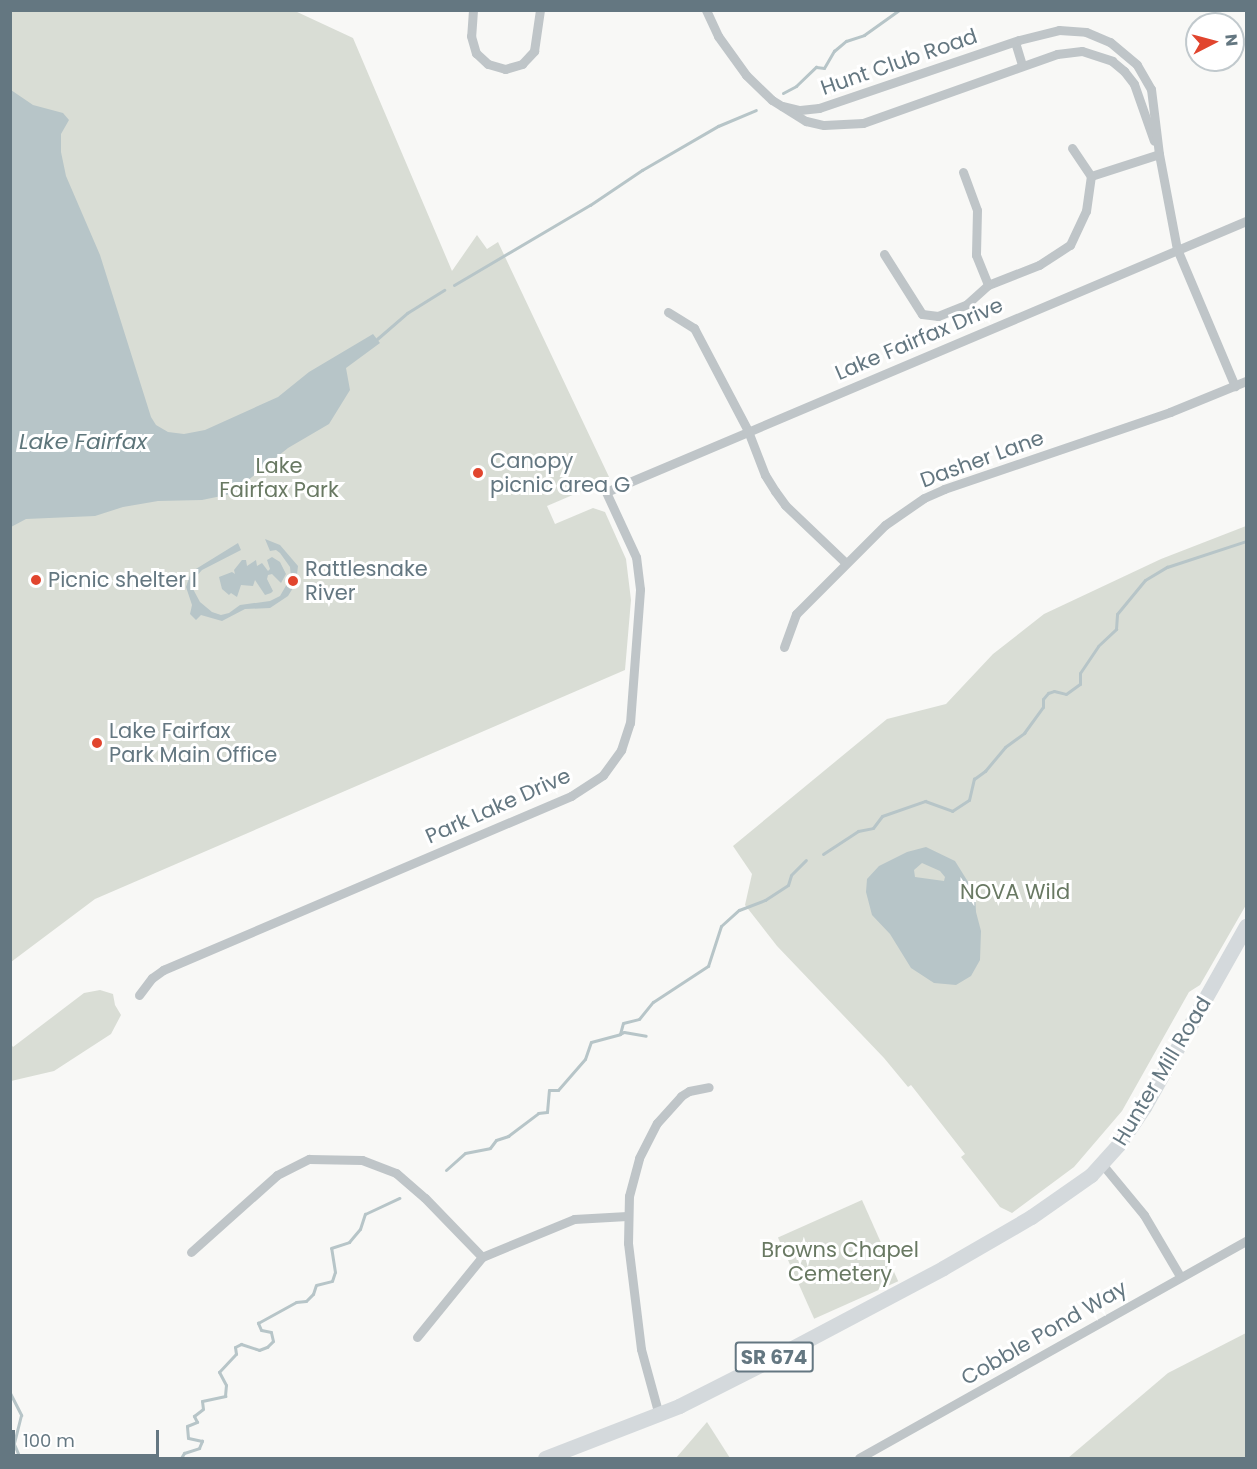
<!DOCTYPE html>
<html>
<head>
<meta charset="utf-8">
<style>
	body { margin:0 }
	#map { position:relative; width:1257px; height:1469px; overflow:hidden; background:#f8f8f6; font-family:Poppins,sans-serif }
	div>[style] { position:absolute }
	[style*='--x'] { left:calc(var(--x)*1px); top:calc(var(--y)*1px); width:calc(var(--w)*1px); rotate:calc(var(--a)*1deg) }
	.green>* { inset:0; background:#d9ddd5; transform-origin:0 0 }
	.water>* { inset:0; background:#b7c5c8 }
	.stream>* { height:3px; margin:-1.5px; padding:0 1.5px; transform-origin:1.5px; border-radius:1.5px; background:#b7c5c8 }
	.minor>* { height:9px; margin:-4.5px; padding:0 4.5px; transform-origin:4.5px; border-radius:4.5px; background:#bfc5c8 }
	.primary>* { height:15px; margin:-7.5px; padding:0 7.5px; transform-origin:7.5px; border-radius:7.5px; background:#d4d9dc }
	.dots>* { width:16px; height:16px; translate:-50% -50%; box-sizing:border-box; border:3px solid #fff; border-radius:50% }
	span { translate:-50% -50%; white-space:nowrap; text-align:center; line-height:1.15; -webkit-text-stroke:6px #fff; paint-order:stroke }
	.shield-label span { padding:2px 4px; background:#fff; border:2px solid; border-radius:4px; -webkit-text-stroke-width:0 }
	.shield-label { font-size:20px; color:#647781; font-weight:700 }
	.street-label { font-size:21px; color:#647781 }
	.poi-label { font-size:21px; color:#647781 }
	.left { translate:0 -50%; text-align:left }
	.park-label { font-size:21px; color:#697963 }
	.water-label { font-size:22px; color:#5e767b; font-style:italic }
	.frame { position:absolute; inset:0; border:12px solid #647781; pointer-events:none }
	.north { position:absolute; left:1185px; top:12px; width:60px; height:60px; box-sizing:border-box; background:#fff; border:2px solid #c1c9cd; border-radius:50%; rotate:84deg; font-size:16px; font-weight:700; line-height:24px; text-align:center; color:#647781 }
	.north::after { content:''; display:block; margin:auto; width:21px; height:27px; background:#e1452e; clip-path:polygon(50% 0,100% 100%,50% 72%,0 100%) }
	.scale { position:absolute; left:12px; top:1430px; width:147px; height:27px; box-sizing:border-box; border:3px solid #647781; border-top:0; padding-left:8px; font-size:18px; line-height:21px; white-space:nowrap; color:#647781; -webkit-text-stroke:4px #fff; paint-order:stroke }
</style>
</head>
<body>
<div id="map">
	<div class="green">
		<i style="clip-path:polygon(11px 11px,295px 11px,353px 38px,452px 271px,477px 235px,487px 249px,498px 242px,610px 479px,547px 506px,555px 524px,593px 508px,605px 512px,626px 559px,631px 600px,625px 670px,95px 899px,11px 962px)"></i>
		<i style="clip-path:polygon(1246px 526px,1246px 905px,1200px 985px,1189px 992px,1122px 1111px,1074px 1167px,1012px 1213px,1000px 1207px,961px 1157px,965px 1154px,911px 1085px,908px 1087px,884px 1058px,777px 946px,745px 905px,752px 874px,733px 846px,887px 719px,946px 704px,993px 654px,1044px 614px,1161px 559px)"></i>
		<i style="clip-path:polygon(100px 990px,113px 994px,115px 1005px,121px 1015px,111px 1034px,54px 1071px,11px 1081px,11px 1044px,13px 1047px,84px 993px)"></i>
		<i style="left:862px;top:1200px;width:89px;height:92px;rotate:66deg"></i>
		<i style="clip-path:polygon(1246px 1333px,1246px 1458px,1068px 1458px,1168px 1373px)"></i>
		<i style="clip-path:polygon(707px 1422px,730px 1458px,676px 1458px)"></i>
	</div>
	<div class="water">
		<i style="clip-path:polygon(11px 90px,33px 105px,63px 113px,69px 120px,61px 134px,61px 152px,66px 176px,100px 255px,151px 417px,156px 425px,168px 432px,184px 434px,205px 430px,278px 397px,309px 372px,373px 334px,380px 343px,346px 368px,350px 390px,329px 424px,288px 448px,231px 494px,202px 500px,158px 501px,123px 507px,95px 516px,26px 519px,11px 527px)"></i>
		<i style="clip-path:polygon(265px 539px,280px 545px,298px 566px,296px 583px,288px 596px,270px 608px,245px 609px,222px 621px,201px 615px,196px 620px,190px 614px,192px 605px,186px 587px,191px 572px,238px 543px,241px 550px,202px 570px,194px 579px,193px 589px,200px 602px,212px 612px,221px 615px,229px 613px,240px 605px,270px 601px,280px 596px,291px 577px,290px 567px,280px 553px,276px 550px,270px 551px)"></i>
		<i style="clip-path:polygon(272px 557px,280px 562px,286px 574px,281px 583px,272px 574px,268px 575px,267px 579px,273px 591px,271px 593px,265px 595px,255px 580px,253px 586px,241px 585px,237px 597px,231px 593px,229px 595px,222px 589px,219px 577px,232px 572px,235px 574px,234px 570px,242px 560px,246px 560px,247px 566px,256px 560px,257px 566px,262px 563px,268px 571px,270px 569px,267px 560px)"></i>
		<i style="clip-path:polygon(evenodd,926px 847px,955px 861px,975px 893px,976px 912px,981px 931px,980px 960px,971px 976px,956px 985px,934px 983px,911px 968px,890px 934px,872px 915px,866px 892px,867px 879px,879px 866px,907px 852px,926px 847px,922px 863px,940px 871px,945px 877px,944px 881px,915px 877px,914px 870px,922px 863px)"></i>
	</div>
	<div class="stream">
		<i style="--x:783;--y:93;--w:15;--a:-28"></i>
		<i style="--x:796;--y:86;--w:28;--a:-44"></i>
		<i style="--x:816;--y:67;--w:8;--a:7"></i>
		<i style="--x:824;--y:68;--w:20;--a:-60"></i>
		<i style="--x:834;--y:51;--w:16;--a:-40"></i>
		<i style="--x:846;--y:41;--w:19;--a:-18"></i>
		<i style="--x:864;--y:35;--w:43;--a:-35.5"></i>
		<i style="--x:454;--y:285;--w:158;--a:-30.5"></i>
		<i style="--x:590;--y:205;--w:63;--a:-33.9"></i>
		<i style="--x:642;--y:170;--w:88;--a:-30.1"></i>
		<i style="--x:718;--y:126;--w:41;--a:-22.8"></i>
		<i style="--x:377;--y:339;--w:40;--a:-41"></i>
		<i style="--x:407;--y:313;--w:44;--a:-31.9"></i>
		<i style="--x:823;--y:854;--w:42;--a:-33.3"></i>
		<i style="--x:858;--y:831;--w:15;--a:-11"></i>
		<i style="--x:873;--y:828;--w:15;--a:-53"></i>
		<i style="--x:882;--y:816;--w:46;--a:-19.2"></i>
		<i style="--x:925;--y:801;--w:29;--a:20"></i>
		<i style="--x:952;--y:811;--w:20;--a:-33"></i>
		<i style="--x:969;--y:800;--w:22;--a:-77"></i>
		<i style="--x:974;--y:779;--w:14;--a:-36"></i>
		<i style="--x:985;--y:771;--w:31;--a:-50"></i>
		<i style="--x:1005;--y:747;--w:24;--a:-36"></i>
		<i style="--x:1024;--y:733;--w:32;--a:-54"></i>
		<i style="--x:1043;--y:707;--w:8;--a:-90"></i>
		<i style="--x:1043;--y:699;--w:8;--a:-50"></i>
		<i style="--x:1048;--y:693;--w:6;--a:-18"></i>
		<i style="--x:1054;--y:691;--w:12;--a:14"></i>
		<i style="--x:1066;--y:694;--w:17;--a:-36"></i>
		<i style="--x:1080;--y:684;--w:11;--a:-90"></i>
		<i style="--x:1080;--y:673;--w:32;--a:-56"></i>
		<i style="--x:1098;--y:646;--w:25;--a:-43"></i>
		<i style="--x:1116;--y:629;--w:15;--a:-86"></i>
		<i style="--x:1117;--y:614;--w:44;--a:-50.5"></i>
		<i style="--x:1145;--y:580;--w:26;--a:-31"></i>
		<i style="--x:1167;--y:567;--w:83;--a:-18.2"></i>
		<i style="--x:620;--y:1034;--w:4;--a:-27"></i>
		<i style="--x:624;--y:1032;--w:22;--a:10"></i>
		<i style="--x:446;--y:1170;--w:25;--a:-42"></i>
		<i style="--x:465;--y:1153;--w:25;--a:-11"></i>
		<i style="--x:490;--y:1148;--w:10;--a:-53"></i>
		<i style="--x:496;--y:1140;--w:13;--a:-18"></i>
		<i style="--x:508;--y:1136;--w:38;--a:-37"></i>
		<i style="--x:538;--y:1113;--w:9;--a:-6"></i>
		<i style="--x:547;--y:1112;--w:22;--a:-85"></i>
		<i style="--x:549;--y:1090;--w:9;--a:0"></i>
		<i style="--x:558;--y:1090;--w:41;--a:-48.9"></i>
		<i style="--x:585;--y:1059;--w:18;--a:-71"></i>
		<i style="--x:591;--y:1042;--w:30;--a:-15"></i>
		<i style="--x:620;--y:1034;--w:11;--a:-75"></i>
		<i style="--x:623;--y:1023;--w:16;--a:-14"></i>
		<i style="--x:639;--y:1019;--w:22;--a:-51"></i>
		<i style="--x:653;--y:1002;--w:66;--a:-33.2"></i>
		<i style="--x:708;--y:966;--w:42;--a:-72"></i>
		<i style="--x:721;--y:926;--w:24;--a:-42"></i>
		<i style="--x:739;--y:910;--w:28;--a:-21"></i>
		<i style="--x:765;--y:900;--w:27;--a:-33"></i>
		<i style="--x:788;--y:885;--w:10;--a:-73"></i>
		<i style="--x:791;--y:875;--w:21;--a:-45"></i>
		<i style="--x:10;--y:1393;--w:25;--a:63"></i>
		<i style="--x:21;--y:1415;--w:30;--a:104"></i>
		<i style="--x:14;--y:1444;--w:15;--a:67"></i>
		<i style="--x:181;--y:1458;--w:6;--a:-59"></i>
		<i style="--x:184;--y:1453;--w:16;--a:-18"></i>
		<i style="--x:199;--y:1448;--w:8;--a:-67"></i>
		<i style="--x:202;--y:1441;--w:14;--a:-168"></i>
		<i style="--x:188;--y:1438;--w:12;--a:-95"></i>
		<i style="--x:187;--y:1426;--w:11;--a:-22"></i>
		<i style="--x:197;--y:1422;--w:7;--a:-117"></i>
		<i style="--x:194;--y:1416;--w:11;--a:-38"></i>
		<i style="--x:203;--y:1409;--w:8;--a:-97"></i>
		<i style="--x:202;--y:1401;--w:24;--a:-12"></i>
		<i style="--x:225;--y:1396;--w:11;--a:-85"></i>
		<i style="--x:226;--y:1385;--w:15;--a:-118"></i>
		<i style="--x:219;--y:1372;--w:25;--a:-47"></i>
		<i style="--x:236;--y:1354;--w:7;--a:-98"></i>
		<i style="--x:235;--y:1347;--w:7;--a:-27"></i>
		<i style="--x:241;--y:1344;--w:19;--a:18"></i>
		<i style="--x:259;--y:1350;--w:9;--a:-21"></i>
		<i style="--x:267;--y:1347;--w:8;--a:-45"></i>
		<i style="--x:273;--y:1341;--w:9;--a:-103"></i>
		<i style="--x:271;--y:1332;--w:10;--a:-169"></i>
		<i style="--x:261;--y:1330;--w:8;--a:-113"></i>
		<i style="--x:258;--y:1323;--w:43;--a:-28.9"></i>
		<i style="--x:296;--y:1302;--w:10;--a:-6"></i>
		<i style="--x:306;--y:1301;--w:10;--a:-45"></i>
		<i style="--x:313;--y:1294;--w:9;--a:-72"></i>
		<i style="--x:316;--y:1285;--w:16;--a:-14"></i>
		<i style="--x:332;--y:1281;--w:9;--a:-72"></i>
		<i style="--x:335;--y:1272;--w:24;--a:-99"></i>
		<i style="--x:331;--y:1248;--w:19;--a:-18"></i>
		<i style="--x:349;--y:1242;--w:17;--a:-50"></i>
		<i style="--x:360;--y:1229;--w:16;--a:-72"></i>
		<i style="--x:365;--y:1214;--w:38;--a:-25"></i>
	</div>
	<div class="minor">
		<i style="--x:473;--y:10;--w:26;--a:94"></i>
		<i style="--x:471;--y:36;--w:18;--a:74"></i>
		<i style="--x:476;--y:53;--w:16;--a:43"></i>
		<i style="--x:488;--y:64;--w:18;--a:16"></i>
		<i style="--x:505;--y:69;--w:18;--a:-16"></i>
		<i style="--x:522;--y:64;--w:18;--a:-47"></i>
		<i style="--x:534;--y:51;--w:41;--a:-81.7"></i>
		<i style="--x:706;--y:10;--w:29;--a:65"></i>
		<i style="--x:718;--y:36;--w:48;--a:54.3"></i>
		<i style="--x:746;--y:75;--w:36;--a:44"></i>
		<i style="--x:772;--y:100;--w:40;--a:32"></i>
		<i style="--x:806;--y:121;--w:18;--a:13"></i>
		<i style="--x:824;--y:125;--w:39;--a:-3"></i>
		<i style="--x:863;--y:123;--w:206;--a:-19.6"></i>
		<i style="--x:1057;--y:54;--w:25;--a:-7"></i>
		<i style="--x:1082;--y:51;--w:32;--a:18"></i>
		<i style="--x:1112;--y:61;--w:16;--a:40"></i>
		<i style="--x:1124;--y:71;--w:16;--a:52"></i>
		<i style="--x:1134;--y:84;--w:60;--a:70.7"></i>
		<i style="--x:1015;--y:42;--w:24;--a:73"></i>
		<i style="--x:782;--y:106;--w:18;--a:13"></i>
		<i style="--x:800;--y:110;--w:19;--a:-6"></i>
		<i style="--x:819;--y:108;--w:211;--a:-18.8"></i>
		<i style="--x:1019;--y:40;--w:41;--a:-14"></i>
		<i style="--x:1059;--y:30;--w:27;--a:4"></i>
		<i style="--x:1086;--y:32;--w:26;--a:23"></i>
		<i style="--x:1110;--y:42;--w:35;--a:40"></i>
		<i style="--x:1137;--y:65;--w:28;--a:60"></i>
		<i style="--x:1151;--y:89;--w:65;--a:83"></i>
		<i style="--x:1159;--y:154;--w:97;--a:79.3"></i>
		<i style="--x:1177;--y:249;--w:149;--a:67.1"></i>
		<i style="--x:1072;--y:148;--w:34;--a:56"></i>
		<i style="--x:963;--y:172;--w:40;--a:69.8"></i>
		<i style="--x:977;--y:210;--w:45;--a:91.3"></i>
		<i style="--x:976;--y:255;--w:32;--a:68"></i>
		<i style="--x:884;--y:254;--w:71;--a:57.7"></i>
		<i style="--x:922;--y:314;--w:16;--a:7"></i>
		<i style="--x:938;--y:316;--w:31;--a:-22"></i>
		<i style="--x:967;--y:304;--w:28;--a:-42"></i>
		<i style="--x:988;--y:285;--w:55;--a:-21.4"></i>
		<i style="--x:1039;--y:265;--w:37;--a:-33"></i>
		<i style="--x:1070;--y:245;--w:38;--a:-65"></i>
		<i style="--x:1086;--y:211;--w:35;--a:-82"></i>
		<i style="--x:1091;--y:176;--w:71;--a:-17.9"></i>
		<i style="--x:668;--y:312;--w:31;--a:32"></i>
		<i style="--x:694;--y:328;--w:116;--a:62.3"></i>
		<i style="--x:748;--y:431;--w:47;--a:68.9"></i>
		<i style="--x:765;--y:475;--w:19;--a:58"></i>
		<i style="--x:775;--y:491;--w:17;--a:54"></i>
		<i style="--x:785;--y:505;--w:84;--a:43.6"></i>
		<i style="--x:784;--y:647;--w:35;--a:-70"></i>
		<i style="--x:796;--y:614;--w:126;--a:-45"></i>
		<i style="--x:885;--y:525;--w:47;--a:-34.7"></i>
		<i style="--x:924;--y:498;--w:22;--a:-24"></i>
		<i style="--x:944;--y:489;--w:239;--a:-18.8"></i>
		<i style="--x:1170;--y:412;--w:82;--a:-22.2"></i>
		<i style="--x:139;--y:995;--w:21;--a:-53"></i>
		<i style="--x:152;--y:978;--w:14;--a:-36"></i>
		<i style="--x:163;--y:970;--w:444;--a:-23.1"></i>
		<i style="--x:571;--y:796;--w:38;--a:-33"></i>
		<i style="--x:603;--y:775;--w:31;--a:-54"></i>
		<i style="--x:621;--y:750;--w:28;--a:-72"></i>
		<i style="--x:630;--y:723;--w:134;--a:-85.7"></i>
		<i style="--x:640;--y:589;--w:32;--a:-97"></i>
		<i style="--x:636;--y:557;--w:72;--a:-114.8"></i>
		<i style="--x:606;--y:492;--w:695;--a:-22.95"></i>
		<i style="--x:1102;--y:1164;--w:66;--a:50.5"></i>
		<i style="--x:1144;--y:1215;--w:71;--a:59.5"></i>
		<i style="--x:191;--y:1252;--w:115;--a:-41.8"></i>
		<i style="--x:277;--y:1175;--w:36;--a:-27"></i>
		<i style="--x:309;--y:1159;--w:53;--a:1.1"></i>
		<i style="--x:362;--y:1160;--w:36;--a:21"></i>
		<i style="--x:396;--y:1173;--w:38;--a:41"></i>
		<i style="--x:425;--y:1198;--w:82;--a:46"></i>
		<i style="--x:417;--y:1337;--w:103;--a:-50.9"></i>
		<i style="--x:482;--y:1257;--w:100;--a:-22.4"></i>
		<i style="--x:574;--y:1219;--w:53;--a:-3.2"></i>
		<i style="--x:659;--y:1415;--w:68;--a:-105.3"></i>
		<i style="--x:641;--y:1349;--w:107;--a:-97"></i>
		<i style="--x:628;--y:1243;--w:47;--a:-88.8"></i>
		<i style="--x:629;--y:1196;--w:39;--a:-75"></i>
		<i style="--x:639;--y:1158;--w:39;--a:-63"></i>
		<i style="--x:657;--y:1123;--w:36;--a:-48"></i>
		<i style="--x:681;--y:1096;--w:9;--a:-32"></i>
		<i style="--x:689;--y:1091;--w:20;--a:-11"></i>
		<i style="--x:859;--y:1458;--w:444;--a:-29.3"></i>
	</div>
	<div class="primary">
		<i style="--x:545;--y:1458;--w:144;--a:-21.2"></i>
		<i style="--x:679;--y:1406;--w:93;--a:-26.8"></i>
		<i style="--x:762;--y:1364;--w:205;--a:-27.9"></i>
		<i style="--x:943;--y:1268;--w:102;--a:-30.1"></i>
		<i style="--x:1031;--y:1217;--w:73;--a:-35"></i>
		<i style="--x:1091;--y:1175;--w:42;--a:-47.9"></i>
		<i style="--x:1119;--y:1144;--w:45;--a:-56"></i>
		<i style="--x:1144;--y:1107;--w:208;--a:-60.6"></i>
	</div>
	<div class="dots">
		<i style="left:478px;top:473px;background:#e1452e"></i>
		<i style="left:36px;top:580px;background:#e1452e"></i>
		<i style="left:293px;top:581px;background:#e1452e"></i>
		<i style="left:97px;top:743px;background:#e1452e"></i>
	</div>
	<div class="shield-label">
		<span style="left:774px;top:1357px">SR 674</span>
	</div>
	<div class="street-label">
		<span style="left:899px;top:62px;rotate:-19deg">Hunt Club Road</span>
		<span style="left:919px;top:339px;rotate:-23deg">Lake Fairfax Drive</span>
		<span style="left:982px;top:459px;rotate:-20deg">Dasher Lane</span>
		<span style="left:498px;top:806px;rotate:-24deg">Park Lake Drive</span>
		<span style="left:1162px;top:1071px;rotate:-59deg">Hunter Mill Road</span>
		<span style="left:1044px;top:1333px;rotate:-30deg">Cobble Pond Way</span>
	</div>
	<div class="poi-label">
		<span class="left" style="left:490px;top:473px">Canopy<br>picnic area G</span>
		<span class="left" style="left:305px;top:581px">Rattlesnake<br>River</span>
		<span class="left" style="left:48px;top:580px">Picnic shelter I</span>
		<span class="left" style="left:109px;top:743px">Lake Fairfax<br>Park Main Office</span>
	</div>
	<div class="park-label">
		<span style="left:279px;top:478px">Lake<br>Fairfax Park</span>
		<span style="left:1015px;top:892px">NOVA Wild</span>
		<span style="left:840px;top:1262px">Browns Chapel<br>Cemetery</span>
	</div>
	<div class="water-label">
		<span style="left:83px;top:442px">Lake Fairfax</span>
	</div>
	<div class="frame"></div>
	<div class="north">N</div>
	<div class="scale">100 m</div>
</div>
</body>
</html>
